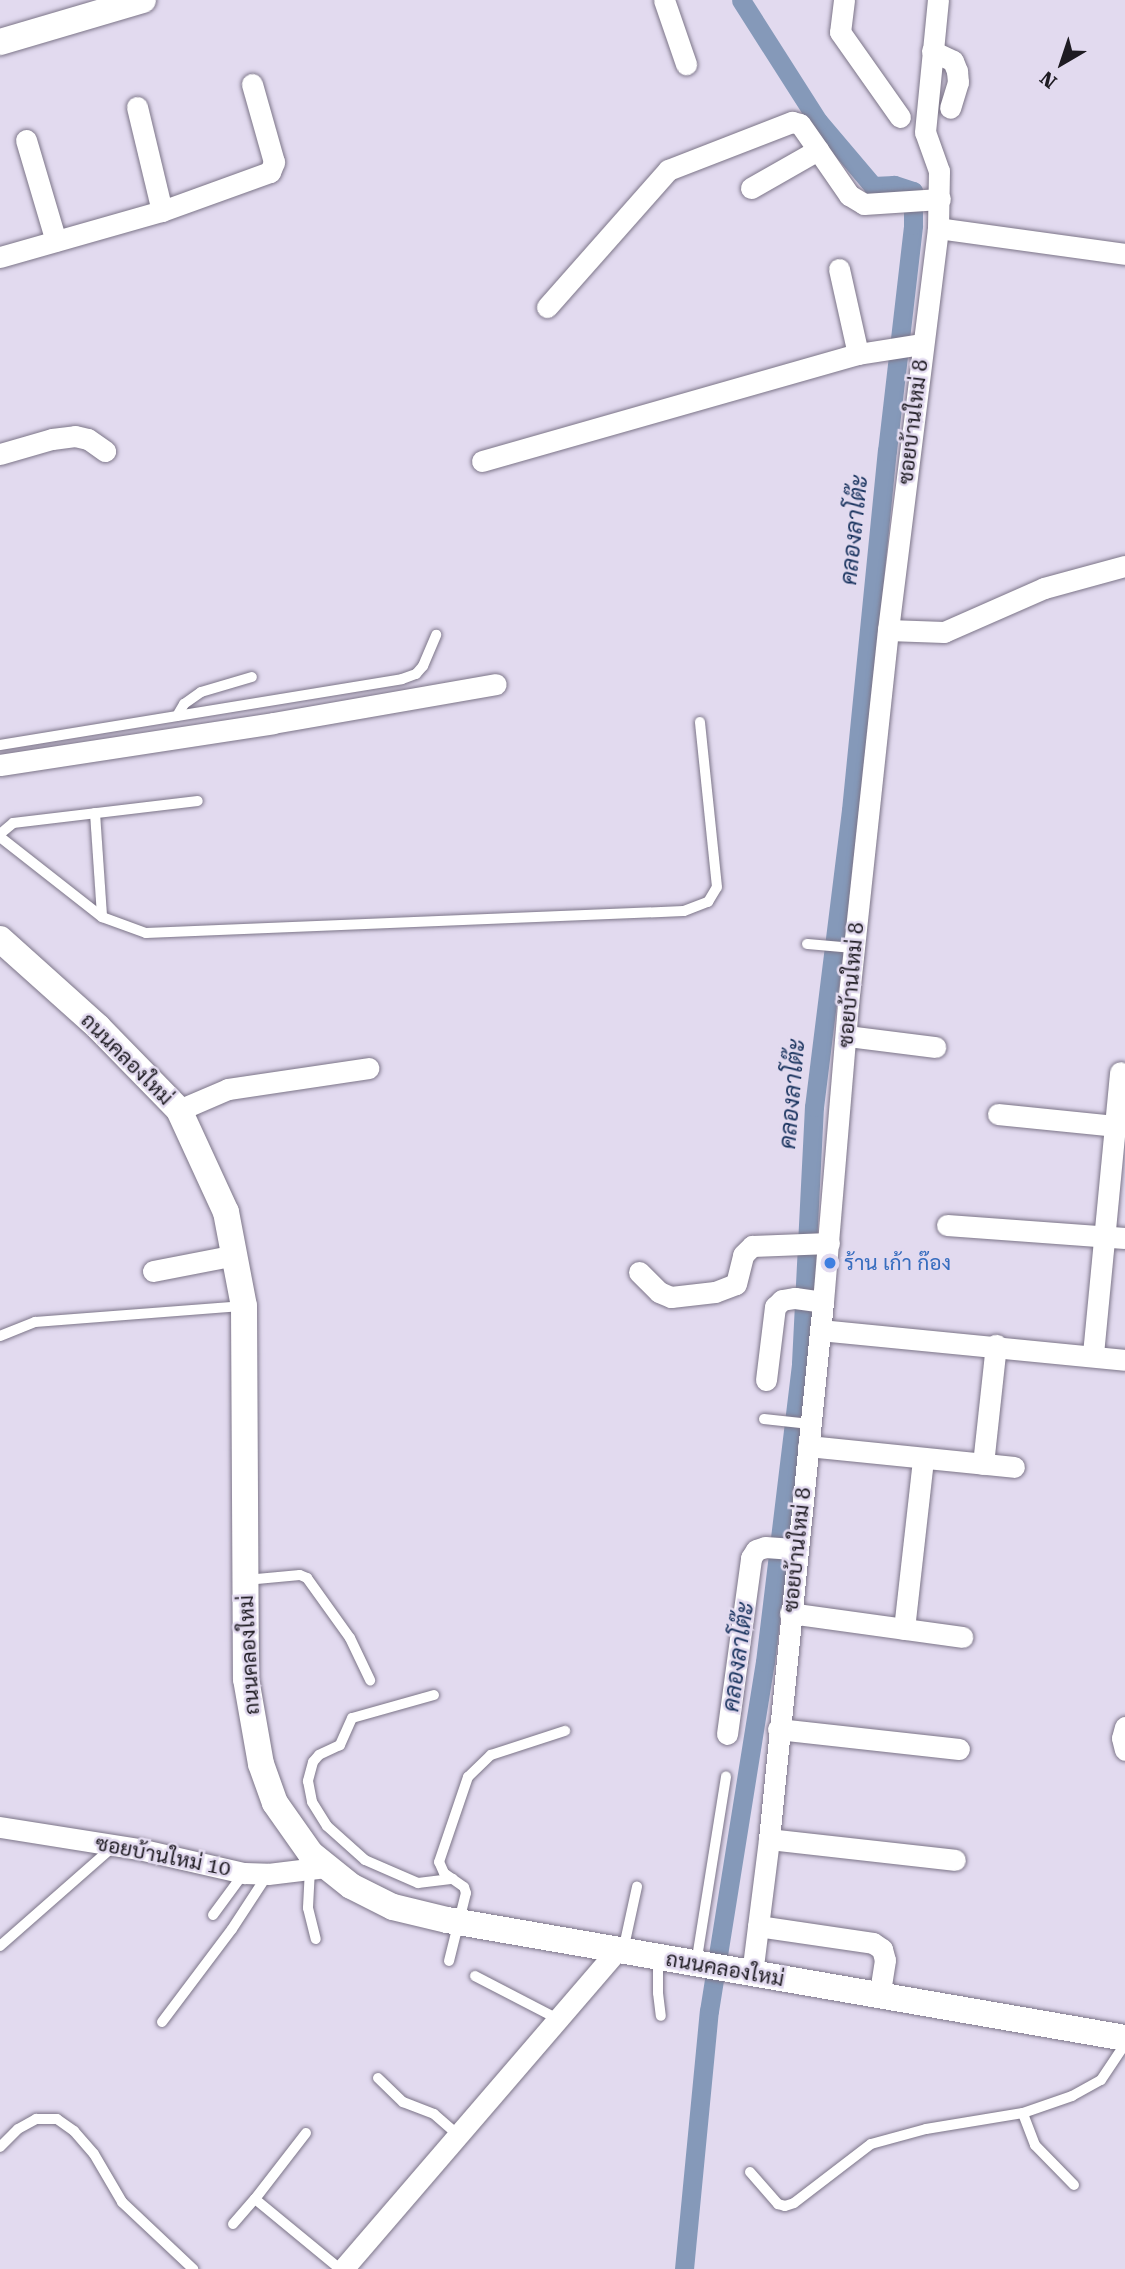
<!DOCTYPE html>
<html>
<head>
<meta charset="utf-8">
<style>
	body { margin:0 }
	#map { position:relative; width:1125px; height:2269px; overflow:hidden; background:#e2daef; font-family:"Roboto Serif",Sarabun,serif }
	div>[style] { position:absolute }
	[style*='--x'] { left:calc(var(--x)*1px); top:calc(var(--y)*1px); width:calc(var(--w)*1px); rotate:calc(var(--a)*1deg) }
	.canal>* { height:19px; margin:-9.5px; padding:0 9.5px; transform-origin:9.5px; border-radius:9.5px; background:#8599b9 }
	.roads { filter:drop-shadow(0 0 2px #7c7588) drop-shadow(0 0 2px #7c7588) }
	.service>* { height:10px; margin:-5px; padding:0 5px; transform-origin:5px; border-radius:5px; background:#fff }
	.minor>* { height:21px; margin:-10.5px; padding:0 10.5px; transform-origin:10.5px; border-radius:10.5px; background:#fff }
	.tertiary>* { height:26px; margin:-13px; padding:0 13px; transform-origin:13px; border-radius:13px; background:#fff }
	.dots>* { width:19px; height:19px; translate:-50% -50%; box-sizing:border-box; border:4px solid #e2daef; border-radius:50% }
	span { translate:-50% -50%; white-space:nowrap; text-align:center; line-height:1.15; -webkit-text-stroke:5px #e2daef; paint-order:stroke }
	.street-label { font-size:21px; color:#1e1b22 }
	.shop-label { font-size:21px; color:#366cbe }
	.left { translate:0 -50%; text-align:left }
	.water-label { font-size:23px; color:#1a345f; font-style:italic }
	.north { position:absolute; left:1027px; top:28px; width:70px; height:70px; -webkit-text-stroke:5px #e2daef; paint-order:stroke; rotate:219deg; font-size:19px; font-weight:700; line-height:28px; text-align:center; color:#1e1b22 }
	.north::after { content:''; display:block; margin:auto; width:24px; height:32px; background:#1e1b22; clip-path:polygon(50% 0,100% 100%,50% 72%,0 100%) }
</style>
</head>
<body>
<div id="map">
	<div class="canal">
		<i style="--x:684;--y:2269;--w:259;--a:-84.5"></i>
		<i style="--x:709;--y:2011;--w:353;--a:-80.9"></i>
		<i style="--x:765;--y:1662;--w:301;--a:-83.1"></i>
		<i style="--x:801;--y:1363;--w:256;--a:-87.1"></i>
		<i style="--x:814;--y:1107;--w:299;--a:-82.9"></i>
		<i style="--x:851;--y:810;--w:361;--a:-84.3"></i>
		<i style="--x:887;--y:451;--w:227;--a:-83.4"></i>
		<i style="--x:913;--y:225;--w:34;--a:-90"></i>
		<i style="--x:913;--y:191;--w:20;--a:-162"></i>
		<i style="--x:894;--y:185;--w:21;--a:177"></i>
		<i style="--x:873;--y:186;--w:85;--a:-130.2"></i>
		<i style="--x:818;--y:121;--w:143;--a:-122.5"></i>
	</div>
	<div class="roads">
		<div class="service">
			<i style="--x:177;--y:716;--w:14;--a:-60"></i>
			<i style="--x:184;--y:704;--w:21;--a:-35"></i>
			<i style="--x:201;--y:692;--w:53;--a:-16.4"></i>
			<i style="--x:0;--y:745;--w:407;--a:-9.3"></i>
			<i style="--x:402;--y:679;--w:15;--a:-20"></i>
			<i style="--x:416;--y:674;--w:11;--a:-49"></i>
			<i style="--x:423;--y:666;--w:34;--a:-67"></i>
			<i style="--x:95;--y:813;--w:104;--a:86.1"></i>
			<i style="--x:0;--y:834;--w:17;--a:-40"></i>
			<i style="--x:13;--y:823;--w:186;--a:-6.8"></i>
			<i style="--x:0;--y:837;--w:130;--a:38.1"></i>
			<i style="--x:102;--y:917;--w:47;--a:20"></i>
			<i style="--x:146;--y:933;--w:538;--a:-2.34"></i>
			<i style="--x:684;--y:911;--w:26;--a:-21"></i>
			<i style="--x:708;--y:902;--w:17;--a:-59"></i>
			<i style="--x:717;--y:887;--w:166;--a:-95.9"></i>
			<i style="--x:807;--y:944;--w:47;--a:4.9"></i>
			<i style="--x:0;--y:1336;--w:38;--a:-22"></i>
			<i style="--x:35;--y:1322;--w:210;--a:-4.4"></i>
			<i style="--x:764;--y:1419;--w:46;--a:6.2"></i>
			<i style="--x:246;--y:1580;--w:54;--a:-5.3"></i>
			<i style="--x:300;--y:1575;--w:8;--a:23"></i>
			<i style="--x:307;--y:1578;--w:74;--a:54.4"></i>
			<i style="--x:350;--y:1638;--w:47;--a:64.5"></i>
			<i style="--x:434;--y:1695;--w:85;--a:164.3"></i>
			<i style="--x:352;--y:1718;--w:30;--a:114"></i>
			<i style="--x:340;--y:1745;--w:23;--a:155"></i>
			<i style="--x:319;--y:1755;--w:9;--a:131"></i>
			<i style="--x:313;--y:1762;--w:20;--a:105"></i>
			<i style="--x:308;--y:1781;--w:21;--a:79"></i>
			<i style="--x:312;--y:1802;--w:28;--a:58"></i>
			<i style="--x:327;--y:1826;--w:51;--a:41.8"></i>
			<i style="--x:365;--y:1860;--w:58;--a:23.5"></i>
			<i style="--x:418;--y:1883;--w:35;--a:-7"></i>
			<i style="--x:310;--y:1869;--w:39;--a:93"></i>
			<i style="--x:308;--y:1908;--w:32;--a:76"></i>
			<i style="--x:213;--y:1915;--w:52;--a:-53.6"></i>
			<i style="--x:0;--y:1946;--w:152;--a:-41.3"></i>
			<i style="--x:623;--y:1951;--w:66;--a:-77.7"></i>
			<i style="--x:658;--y:1957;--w:36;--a:90"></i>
			<i style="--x:658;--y:1993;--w:23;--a:83"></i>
			<i style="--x:449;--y:1961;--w:70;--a:-76"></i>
			<i style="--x:466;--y:1893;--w:6;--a:-108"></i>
			<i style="--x:464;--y:1887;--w:24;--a:-145"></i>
			<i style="--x:444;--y:1873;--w:12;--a:-114"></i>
			<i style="--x:439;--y:1862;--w:90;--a:-71.2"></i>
			<i style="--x:468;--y:1777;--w:32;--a:-44"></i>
			<i style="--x:491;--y:1755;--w:78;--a:-18"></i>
			<i style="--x:696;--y:1964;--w:190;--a:-80.9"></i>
			<i style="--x:475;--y:1976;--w:93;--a:27.4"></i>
			<i style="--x:162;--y:2022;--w:116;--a:-53"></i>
			<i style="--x:232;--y:1929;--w:66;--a:-56.8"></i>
			<i style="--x:378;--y:2078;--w:35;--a:44"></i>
			<i style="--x:403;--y:2102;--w:33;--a:21"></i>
			<i style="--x:434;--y:2114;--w:30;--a:41"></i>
			<i style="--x:306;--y:2133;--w:83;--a:127.7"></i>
			<i style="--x:255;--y:2199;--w:110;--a:39.5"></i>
			<i style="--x:0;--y:2147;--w:25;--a:-45"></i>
			<i style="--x:18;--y:2129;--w:21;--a:-29"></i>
			<i style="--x:36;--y:2119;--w:21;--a:0"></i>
			<i style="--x:57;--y:2119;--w:21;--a:35"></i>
			<i style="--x:74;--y:2131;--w:30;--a:49"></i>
			<i style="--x:94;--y:2154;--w:56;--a:59.7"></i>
			<i style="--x:122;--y:2202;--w:98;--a:43.3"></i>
			<i style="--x:750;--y:2172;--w:43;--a:48.8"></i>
			<i style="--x:778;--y:2204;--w:7;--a:16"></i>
			<i style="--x:785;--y:2206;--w:9;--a:-18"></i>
			<i style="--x:794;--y:2203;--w:97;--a:-37.5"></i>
			<i style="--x:871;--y:2144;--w:57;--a:-15.3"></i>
			<i style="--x:926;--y:2129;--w:98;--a:-9.4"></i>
			<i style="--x:1074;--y:2185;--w:56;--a:-134.3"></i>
			<i style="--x:1035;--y:2145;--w:34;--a:-111"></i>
			<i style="--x:1023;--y:2113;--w:52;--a:-19.1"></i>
			<i style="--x:1072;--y:2096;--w:33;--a:-29"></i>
			<i style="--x:1101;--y:2080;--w:43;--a:-56.3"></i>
			<i style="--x:233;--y:2224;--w:33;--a:-49"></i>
		</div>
		<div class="minor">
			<i style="--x:664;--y:0;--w:68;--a:71"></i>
			<i style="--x:844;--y:0;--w:32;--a:97"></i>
			<i style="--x:840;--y:32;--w:104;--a:54.8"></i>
			<i style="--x:932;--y:51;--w:23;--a:25"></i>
			<i style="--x:953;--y:61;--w:11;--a:68"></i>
			<i style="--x:957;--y:71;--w:11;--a:85"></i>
			<i style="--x:958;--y:82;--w:27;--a:107"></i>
			<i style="--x:137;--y:107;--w:107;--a:76.5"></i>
			<i style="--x:26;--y:140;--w:105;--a:73.5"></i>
			<i style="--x:751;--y:188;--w:77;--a:-29.6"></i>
			<i style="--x:818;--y:150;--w:55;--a:55.4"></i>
			<i style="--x:849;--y:195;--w:17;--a:31"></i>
			<i style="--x:864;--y:204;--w:76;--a:-3.8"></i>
			<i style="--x:938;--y:228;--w:189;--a:7.9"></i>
			<i style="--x:0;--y:257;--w:168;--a:-15.9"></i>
			<i style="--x:162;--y:211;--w:115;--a:-19.9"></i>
			<i style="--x:270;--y:172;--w:11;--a:-68"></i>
			<i style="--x:274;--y:162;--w:81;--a:-105.8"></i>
			<i style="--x:839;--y:269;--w:87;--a:77.4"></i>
			<i style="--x:547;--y:307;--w:183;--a:-48.5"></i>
			<i style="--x:668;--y:170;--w:133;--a:-21.2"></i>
			<i style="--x:792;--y:122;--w:8;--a:14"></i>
			<i style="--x:800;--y:124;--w:32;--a:55"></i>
			<i style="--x:0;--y:454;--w:54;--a:-16.1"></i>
			<i style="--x:52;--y:439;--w:23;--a:-7"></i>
			<i style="--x:75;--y:436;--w:13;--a:13"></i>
			<i style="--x:88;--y:439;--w:21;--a:35"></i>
			<i style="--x:482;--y:461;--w:391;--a:-15.9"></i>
			<i style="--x:858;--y:354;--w:65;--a:-8.9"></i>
			<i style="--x:888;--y:630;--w:56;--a:2"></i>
			<i style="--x:944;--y:632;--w:109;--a:-23.7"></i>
			<i style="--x:1044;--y:588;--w:84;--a:-15.2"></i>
			<i style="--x:0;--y:765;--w:276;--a:-8.7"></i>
			<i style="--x:273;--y:723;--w:226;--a:-9.9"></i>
			<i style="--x:847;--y:1036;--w:89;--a:7.1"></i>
			<i style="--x:179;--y:1110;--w:53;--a:-23.2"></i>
			<i style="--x:228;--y:1089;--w:142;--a:-8.5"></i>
			<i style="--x:998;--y:1114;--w:119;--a:5.8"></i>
			<i style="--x:947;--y:1225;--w:178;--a:4.2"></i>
			<i style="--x:153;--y:1271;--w:84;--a:-11"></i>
			<i style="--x:639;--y:1272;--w:28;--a:45"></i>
			<i style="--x:659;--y:1292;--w:13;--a:23"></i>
			<i style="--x:671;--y:1297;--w:44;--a:-6.5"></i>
			<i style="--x:715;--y:1292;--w:22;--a:-21"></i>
			<i style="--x:736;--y:1284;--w:30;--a:-76"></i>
			<i style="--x:743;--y:1255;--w:13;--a:-45"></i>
			<i style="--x:752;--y:1246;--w:77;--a:-2.2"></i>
			<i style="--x:820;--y:1330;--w:306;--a:5.6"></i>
			<i style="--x:1093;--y:1354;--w:283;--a:-84.5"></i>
			<i style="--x:766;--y:1380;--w:74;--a:-83"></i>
			<i style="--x:775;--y:1307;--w:10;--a:-45"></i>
			<i style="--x:782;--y:1300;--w:13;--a:-9"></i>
			<i style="--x:795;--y:1298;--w:28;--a:8"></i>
			<i style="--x:808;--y:1446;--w:207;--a:5.8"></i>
			<i style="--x:983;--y:1464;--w:120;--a:-83.8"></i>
			<i style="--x:790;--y:1613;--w:174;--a:7.9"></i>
			<i style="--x:904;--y:1629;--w:171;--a:-83.6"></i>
			<i style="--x:1125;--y:1727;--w:11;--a:105"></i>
			<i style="--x:1122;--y:1738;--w:12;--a:76"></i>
			<i style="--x:778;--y:1729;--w:182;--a:6.3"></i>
			<i style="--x:727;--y:1734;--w:178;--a:-82.2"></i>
			<i style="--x:751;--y:1558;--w:9;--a:-58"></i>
			<i style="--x:756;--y:1550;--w:9;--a:-18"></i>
			<i style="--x:765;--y:1547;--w:32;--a:4"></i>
			<i style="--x:0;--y:1827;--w:141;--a:9"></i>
			<i style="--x:139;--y:1849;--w:108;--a:12.9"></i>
			<i style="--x:244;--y:1873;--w:24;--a:2"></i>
			<i style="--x:268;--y:1874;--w:58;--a:-6.9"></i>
			<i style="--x:769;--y:1839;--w:187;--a:6.4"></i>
			<i style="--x:758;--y:1926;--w:116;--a:8.4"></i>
			<i style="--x:873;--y:1943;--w:11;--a:34"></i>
			<i style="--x:882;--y:1949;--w:11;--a:75"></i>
			<i style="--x:885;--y:1960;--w:36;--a:99"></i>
			<i style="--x:752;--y:1974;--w:136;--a:-82.8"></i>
			<i style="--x:769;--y:1839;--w:540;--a:-84.26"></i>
			<i style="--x:823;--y:1302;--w:299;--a:-85.2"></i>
			<i style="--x:848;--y:1004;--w:376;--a:-83.9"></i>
			<i style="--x:888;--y:630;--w:405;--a:-82.9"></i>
			<i style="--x:938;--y:228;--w:57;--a:-89"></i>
			<i style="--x:939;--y:171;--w:41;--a:-109.7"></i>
			<i style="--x:925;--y:132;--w:133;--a:-84.4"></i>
			<i style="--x:343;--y:2269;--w:421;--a:-49.3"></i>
		</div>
		<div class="tertiary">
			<i style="--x:0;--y:42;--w:149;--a:-16.4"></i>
			<i style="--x:0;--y:939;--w:132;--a:41.9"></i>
			<i style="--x:98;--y:1027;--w:116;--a:45.7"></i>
			<i style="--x:179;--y:1110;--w:112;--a:65.3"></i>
			<i style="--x:226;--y:1212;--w:96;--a:79.2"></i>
			<i style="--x:244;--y:1306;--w:373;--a:89.7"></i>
			<i style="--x:246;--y:1679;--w:86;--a:80"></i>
			<i style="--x:261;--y:1764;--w:41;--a:70.3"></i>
			<i style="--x:275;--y:1803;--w:62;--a:54.8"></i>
			<i style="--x:311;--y:1854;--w:51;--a:38.7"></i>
			<i style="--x:351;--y:1886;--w:47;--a:26.6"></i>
			<i style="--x:393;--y:1907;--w:56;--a:13.5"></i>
			<i style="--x:447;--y:1920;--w:688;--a:9.87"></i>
		</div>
	</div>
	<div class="dots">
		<i style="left:830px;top:1263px;background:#3f7fe0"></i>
	</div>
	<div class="street-label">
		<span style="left:913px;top:422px;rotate:-83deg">ซอยบ้านใหม่ 8</span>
		<span style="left:851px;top:985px;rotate:-85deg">ซอยบ้านใหม่ 8</span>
		<span style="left:127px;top:1059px;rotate:45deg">ถนนคลองใหม่</span>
		<span style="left:797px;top:1550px;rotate:-84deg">ซอยบ้านใหม่ 8</span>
		<span style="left:249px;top:1655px;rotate:-93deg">ถนนคลองใหม่</span>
		<span style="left:163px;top:1856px;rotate:11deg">ซอยบ้านใหม่ 10</span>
		<span style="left:725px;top:1969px;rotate:10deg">ถนนคลองใหม่</span>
	</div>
	<div class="shop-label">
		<span class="left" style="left:844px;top:1263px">ร้าน เก้า ก๊อง</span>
	</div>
	<div class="water-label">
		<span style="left:855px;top:530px;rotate:-84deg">คลองลาโต๊ะ</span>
		<span style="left:793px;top:1094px;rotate:-85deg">คลองลาโต๊ะ</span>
		<span style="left:739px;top:1657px;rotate:-82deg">คลองลาโต๊ะ</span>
	</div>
	<div class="north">N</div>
</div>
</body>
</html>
